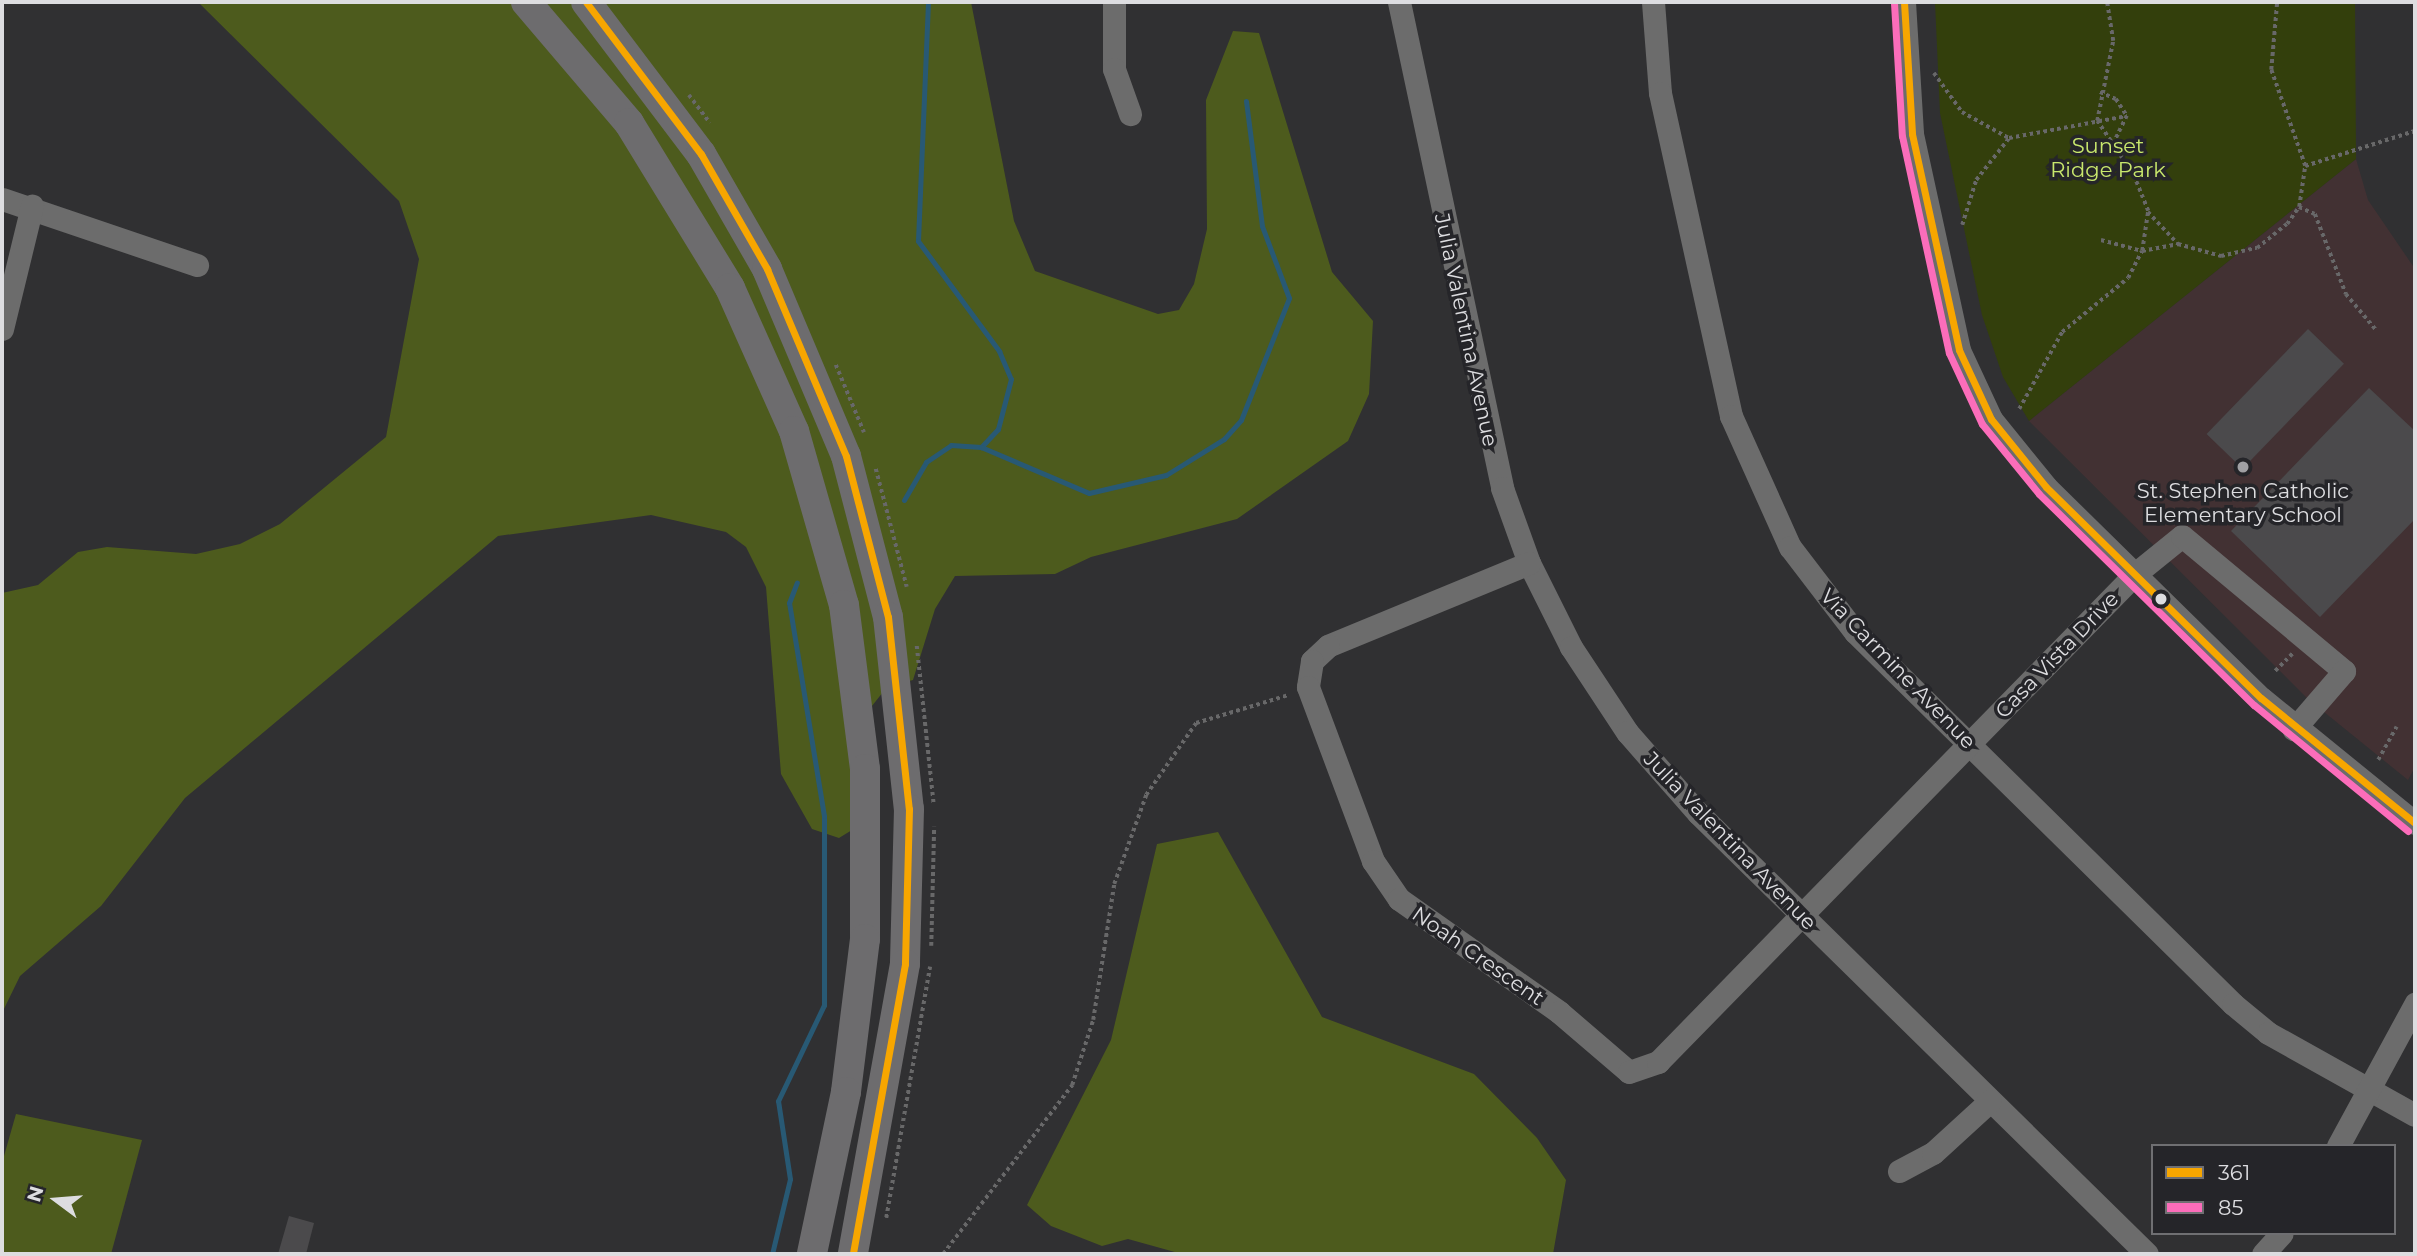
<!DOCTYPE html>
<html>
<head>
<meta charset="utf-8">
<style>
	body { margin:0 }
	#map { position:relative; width:2417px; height:1256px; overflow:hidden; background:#303032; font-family:Montserrat,sans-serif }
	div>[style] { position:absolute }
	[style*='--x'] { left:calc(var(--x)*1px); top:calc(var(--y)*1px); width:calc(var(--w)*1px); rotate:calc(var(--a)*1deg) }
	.education>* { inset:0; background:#423133 }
	.green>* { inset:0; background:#333f0c }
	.forest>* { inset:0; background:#4d5b1d }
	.stream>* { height:5px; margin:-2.5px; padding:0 2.5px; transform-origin:2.5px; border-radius:2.5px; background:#285974 }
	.building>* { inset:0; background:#4b4a4c; transform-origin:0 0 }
	.path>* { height:3.5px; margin-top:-1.75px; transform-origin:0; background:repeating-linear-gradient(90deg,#686869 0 3.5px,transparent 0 7px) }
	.minor>* { height:23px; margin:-11.5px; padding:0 11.5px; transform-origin:11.5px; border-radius:11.5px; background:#6c6c6c }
	.major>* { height:30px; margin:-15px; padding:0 15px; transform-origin:15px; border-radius:15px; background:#6d6c6e }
	.bus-1>* { height:7px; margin:-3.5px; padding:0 3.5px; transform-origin:3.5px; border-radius:3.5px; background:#f7a600 }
	.bus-2>* { height:7px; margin:-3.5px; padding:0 3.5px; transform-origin:3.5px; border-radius:3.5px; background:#fb6dba }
	.dots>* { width:19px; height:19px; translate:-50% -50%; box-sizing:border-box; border:4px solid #252529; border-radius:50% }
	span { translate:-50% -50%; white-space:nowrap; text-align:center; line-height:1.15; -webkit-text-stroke:7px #252529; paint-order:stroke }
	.park-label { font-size:21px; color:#c9e86d }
	.street-label { font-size:21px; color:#dddde0 }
	.poi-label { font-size:21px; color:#dddde0 }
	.frame { position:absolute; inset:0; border:4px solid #dddde0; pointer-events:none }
	.legend { position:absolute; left:2151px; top:1144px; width:245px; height:91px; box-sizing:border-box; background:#252529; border:2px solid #6f6f72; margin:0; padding:9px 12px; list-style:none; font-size:21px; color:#dddde0 }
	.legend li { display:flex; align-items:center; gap:14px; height:35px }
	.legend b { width:35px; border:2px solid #6f6f72 }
	.north { position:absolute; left:21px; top:1165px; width:70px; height:70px; -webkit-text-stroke:5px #252529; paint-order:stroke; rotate:286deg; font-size:19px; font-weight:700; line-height:28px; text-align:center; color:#dddde0 }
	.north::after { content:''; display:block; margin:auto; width:24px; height:32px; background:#dddde0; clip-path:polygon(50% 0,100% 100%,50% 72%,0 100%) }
</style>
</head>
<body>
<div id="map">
	<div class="education">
		<i style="clip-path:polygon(2356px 159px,2368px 200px,2415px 269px,2415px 767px,2408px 780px,2308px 699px,2029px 421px)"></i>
	</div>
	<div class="green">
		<i style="clip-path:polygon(1935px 2px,2355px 2px,2356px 159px,2029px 421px,2003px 377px,1982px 315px,1940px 113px)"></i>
	</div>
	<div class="forest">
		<i style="clip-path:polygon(198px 2px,971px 2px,1014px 221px,1035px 271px,1158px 314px,1179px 310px,1194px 284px,1207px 229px,1206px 100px,1233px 31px,1259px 33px,1332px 272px,1373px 321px,1369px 394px,1348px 441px,1237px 519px,1091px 557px,1055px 574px,955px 576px,935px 609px,913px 680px,887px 687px,868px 711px,852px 830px,839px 838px,812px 829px,781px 774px,766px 587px,746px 547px,726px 532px,651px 515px,498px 536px,185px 798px,101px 906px,20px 976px,2px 1013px,2px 593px,38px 585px,78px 552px,107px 547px,196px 554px,240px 544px,280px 524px,386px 437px,419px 259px,399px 201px)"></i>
		<i style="clip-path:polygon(1218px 832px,1322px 1017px,1474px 1074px,1537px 1138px,1566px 1180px,1553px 1254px,1182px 1254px,1128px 1239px,1102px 1246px,1051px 1226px,1027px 1205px,1111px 1040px,1157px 844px)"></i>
		<i style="clip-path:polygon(16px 1114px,142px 1140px,111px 1254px,2px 1254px,2px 1163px)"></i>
	</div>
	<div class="stream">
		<i style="--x:928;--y:2;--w:239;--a:92.4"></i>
		<i style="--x:918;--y:241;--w:137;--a:53.6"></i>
		<i style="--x:999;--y:351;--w:30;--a:67"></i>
		<i style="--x:1011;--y:379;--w:52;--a:104.6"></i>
		<i style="--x:998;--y:429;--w:25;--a:133"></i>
		<i style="--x:904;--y:500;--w:44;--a:-59.9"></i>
		<i style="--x:926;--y:462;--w:30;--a:-34"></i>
		<i style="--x:951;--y:445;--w:30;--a:4"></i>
		<i style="--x:981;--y:447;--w:117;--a:23.1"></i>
		<i style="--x:1089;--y:493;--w:79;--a:-13.2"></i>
		<i style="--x:1166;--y:475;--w:68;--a:-31.8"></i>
		<i style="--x:1224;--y:439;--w:25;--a:-48"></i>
		<i style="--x:1241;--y:420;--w:131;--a:-68.5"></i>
		<i style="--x:1289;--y:298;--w:77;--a:-110.6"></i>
		<i style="--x:1262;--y:226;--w:126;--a:-97.3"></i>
		<i style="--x:772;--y:1254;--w:77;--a:-76.5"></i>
		<i style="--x:790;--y:1179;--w:79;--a:-98.7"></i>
		<i style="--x:778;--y:1101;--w:106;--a:-64.4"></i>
		<i style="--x:824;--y:1005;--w:189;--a:-90"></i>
		<i style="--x:824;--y:816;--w:216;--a:-99.3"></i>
		<i style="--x:789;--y:603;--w:22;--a:-69"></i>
	</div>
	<div class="building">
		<i style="left:2308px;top:329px;width:50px;height:146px;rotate:44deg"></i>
		<i style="clip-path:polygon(2369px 388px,2415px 431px,2415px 519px,2320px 617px,2231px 531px)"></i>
		<i style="clip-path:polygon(289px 1216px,314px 1223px,306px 1254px,278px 1254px)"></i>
	</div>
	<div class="path">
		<i style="--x:1934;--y:73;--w:48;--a:54.3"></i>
		<i style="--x:1962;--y:112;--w:54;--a:29"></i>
		<i style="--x:2009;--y:138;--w:120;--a:-10.6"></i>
		<i style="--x:2100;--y:92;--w:17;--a:24"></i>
		<i style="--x:2116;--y:99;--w:20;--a:57"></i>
		<i style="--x:2127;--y:116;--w:37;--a:116"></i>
		<i style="--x:689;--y:95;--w:35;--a:53"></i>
		<i style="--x:2305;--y:166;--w:115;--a:-17.7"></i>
		<i style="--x:2299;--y:207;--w:17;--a:24"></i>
		<i style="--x:2315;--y:214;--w:86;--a:68.8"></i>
		<i style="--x:2346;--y:294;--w:48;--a:50"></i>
		<i style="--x:2148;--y:212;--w:44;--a:46.8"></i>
		<i style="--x:1962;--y:225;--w:47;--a:-72.7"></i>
		<i style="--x:1976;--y:180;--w:53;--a:-51.8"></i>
		<i style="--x:2101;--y:240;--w:42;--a:15"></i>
		<i style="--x:2142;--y:251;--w:37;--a:-11"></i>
		<i style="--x:2178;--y:244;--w:45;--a:15.6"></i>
		<i style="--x:2221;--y:256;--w:37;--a:-13"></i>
		<i style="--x:2257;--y:248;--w:38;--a:-39"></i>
		<i style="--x:2287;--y:224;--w:21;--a:-55"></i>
		<i style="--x:2299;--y:207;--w:41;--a:-81.7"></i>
		<i style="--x:2305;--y:166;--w:102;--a:-109.5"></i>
		<i style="--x:2271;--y:70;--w:68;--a:-85"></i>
		<i style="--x:836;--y:365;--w:73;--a:67.3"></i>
		<i style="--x:2019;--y:409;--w:88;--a:-60.8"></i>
		<i style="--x:2062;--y:332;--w:85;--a:-39.3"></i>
		<i style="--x:2128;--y:278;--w:30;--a:-63"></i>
		<i style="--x:2142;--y:251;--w:40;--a:-81.5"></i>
		<i style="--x:2148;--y:211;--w:38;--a:-112"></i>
		<i style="--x:2134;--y:176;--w:66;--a:-123.9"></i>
		<i style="--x:2097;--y:121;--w:82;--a:-78.7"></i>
		<i style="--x:2113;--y:41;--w:39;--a:-99"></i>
		<i style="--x:876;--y:469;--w:122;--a:75.3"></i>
		<i style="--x:917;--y:646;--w:161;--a:83.9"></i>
		<i style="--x:2275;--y:671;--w:25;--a:-45"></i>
		<i style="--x:2378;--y:760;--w:38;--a:-61"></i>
		<i style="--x:931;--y:946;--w:119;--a:-88.6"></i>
		<i style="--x:886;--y:1218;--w:255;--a:-80.1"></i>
		<i style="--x:943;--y:1254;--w:213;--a:-52.6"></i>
		<i style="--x:1072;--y:1085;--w:68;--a:-72.1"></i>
		<i style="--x:1093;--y:1020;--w:138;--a:-81.2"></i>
		<i style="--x:1114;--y:884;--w:95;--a:-70.2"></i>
		<i style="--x:1146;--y:795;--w:88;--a:-55.2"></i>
		<i style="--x:1196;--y:723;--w:97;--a:-16.8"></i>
	</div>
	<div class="minor">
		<i style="--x:1114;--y:2;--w:67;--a:90"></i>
		<i style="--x:1114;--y:69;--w:48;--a:70.4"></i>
		<i style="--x:1399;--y:2;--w:497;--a:78"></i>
		<i style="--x:1502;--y:488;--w:80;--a:70.2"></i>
		<i style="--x:1529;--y:563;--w:94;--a:63.4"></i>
		<i style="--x:1571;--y:647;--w:102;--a:56.6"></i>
		<i style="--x:1627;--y:732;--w:108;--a:48.8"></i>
		<i style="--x:1698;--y:813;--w:629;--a:44.48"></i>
		<i style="--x:1653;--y:2;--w:91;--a:85.6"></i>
		<i style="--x:1660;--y:93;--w:331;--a:77.6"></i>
		<i style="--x:1731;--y:416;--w:144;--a:65.8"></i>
		<i style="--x:1790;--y:547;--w:107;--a:52.6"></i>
		<i style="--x:1855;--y:632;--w:530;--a:44.54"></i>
		<i style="--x:2233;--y:1004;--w:45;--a:39.6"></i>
		<i style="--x:2268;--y:1033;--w:168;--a:29.2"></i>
		<i style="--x:1904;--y:2;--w:132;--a:86.5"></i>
		<i style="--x:1912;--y:134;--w:221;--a:77.7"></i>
		<i style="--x:1959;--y:350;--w:76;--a:65.1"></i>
		<i style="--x:1991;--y:419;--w:87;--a:51"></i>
		<i style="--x:2046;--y:487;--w:301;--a:44.5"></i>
		<i style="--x:2261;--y:698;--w:198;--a:39.1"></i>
		<i style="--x:2;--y:199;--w:206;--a:18.7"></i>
		<i style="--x:2;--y:329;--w:127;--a:-76.3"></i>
		<i style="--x:1529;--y:563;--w:217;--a:157.6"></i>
		<i style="--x:1328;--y:646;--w:22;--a:137"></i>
		<i style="--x:1312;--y:661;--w:26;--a:99"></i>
		<i style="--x:1308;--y:687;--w:186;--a:69.5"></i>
		<i style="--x:1373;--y:861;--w:46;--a:55.6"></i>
		<i style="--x:1399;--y:899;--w:196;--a:35.2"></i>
		<i style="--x:1559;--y:1012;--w:92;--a:40.6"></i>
		<i style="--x:1629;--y:1072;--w:31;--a:-19"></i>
		<i style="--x:1658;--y:1062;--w:682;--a:-45.65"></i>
		<i style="--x:2135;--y:574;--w:60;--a:-39"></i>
		<i style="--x:2182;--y:536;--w:211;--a:39.8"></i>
		<i style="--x:2344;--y:671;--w:77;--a:130.8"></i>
		<i style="--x:2338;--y:1146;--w:162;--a:-61.5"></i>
		<i style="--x:1899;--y:1171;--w:38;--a:-28"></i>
		<i style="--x:1933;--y:1153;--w:77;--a:-42.4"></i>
		<i style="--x:2263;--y:1254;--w:28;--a:-48"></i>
	</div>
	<div class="major">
		<i style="--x:526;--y:2;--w:159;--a:49.6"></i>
		<i style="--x:629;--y:123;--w:193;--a:58.5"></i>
		<i style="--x:730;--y:288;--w:157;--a:65.9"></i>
		<i style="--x:794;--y:431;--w:181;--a:74"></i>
		<i style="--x:844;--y:605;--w:165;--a:82.7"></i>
		<i style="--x:865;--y:769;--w:170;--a:90"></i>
		<i style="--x:865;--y:939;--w:154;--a:97.1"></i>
		<i style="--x:846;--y:1092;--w:166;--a:101.9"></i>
		<i style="--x:586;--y:2;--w:191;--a:52.9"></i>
		<i style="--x:701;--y:154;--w:133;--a:60.1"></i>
		<i style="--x:767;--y:269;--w:203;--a:67.1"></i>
		<i style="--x:846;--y:456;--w:166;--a:75.4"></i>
		<i style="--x:888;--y:617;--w:193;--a:83.8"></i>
		<i style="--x:909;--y:809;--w:155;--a:91.5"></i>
		<i style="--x:905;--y:964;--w:295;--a:100.2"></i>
	</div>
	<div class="bus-1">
		<i style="--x:586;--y:2;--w:191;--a:52.9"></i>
		<i style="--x:701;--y:154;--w:133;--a:60.1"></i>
		<i style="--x:767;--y:269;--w:203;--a:67.1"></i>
		<i style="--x:846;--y:456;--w:166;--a:75.4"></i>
		<i style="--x:888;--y:617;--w:193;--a:83.8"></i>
		<i style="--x:909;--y:809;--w:155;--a:91.5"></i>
		<i style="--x:905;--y:964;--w:295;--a:100.2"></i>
		<i style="--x:1904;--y:2;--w:132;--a:86.5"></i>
		<i style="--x:1912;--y:134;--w:221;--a:77.7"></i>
		<i style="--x:1959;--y:350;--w:76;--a:65.1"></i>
		<i style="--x:1991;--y:419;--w:87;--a:51"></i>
		<i style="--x:2046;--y:487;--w:301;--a:44.5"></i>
		<i style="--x:2261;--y:698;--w:198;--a:39.1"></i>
	</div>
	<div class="bus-2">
		<i style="--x:1894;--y:3;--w:133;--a:86.6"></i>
		<i style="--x:1902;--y:136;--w:222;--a:77.8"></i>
		<i style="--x:1949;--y:353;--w:78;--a:65.1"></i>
		<i style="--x:1982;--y:424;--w:90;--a:50.8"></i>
		<i style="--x:2039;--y:494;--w:301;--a:44.5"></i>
		<i style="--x:2254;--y:705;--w:199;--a:39.3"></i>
	</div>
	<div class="dots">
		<i style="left:2243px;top:467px;background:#a0a0a3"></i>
		<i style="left:2161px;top:599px;background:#dddde0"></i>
	</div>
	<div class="park-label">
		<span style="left:2108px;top:158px">Sunset<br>Ridge Park</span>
	</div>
	<div class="street-label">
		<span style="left:1466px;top:330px;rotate:78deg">Julia Valentina Avenue</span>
		<span style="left:2057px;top:655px;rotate:-46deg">Casa Vista Drive</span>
		<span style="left:1898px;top:669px;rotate:46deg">Via Carmine Avenue</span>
		<span style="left:1730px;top:841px;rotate:46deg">Julia Valentina Avenue</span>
		<span style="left:1478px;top:956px;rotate:35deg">Noah Crescent</span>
	</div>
	<div class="poi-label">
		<span style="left:2243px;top:503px">St. Stephen Catholic<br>Elementary School</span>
	</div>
	<div class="frame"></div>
	<ul class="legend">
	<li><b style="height:9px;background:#f7a600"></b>361</li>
	<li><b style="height:9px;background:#fb6dba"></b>85</li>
	</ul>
	<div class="north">N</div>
</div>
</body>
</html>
